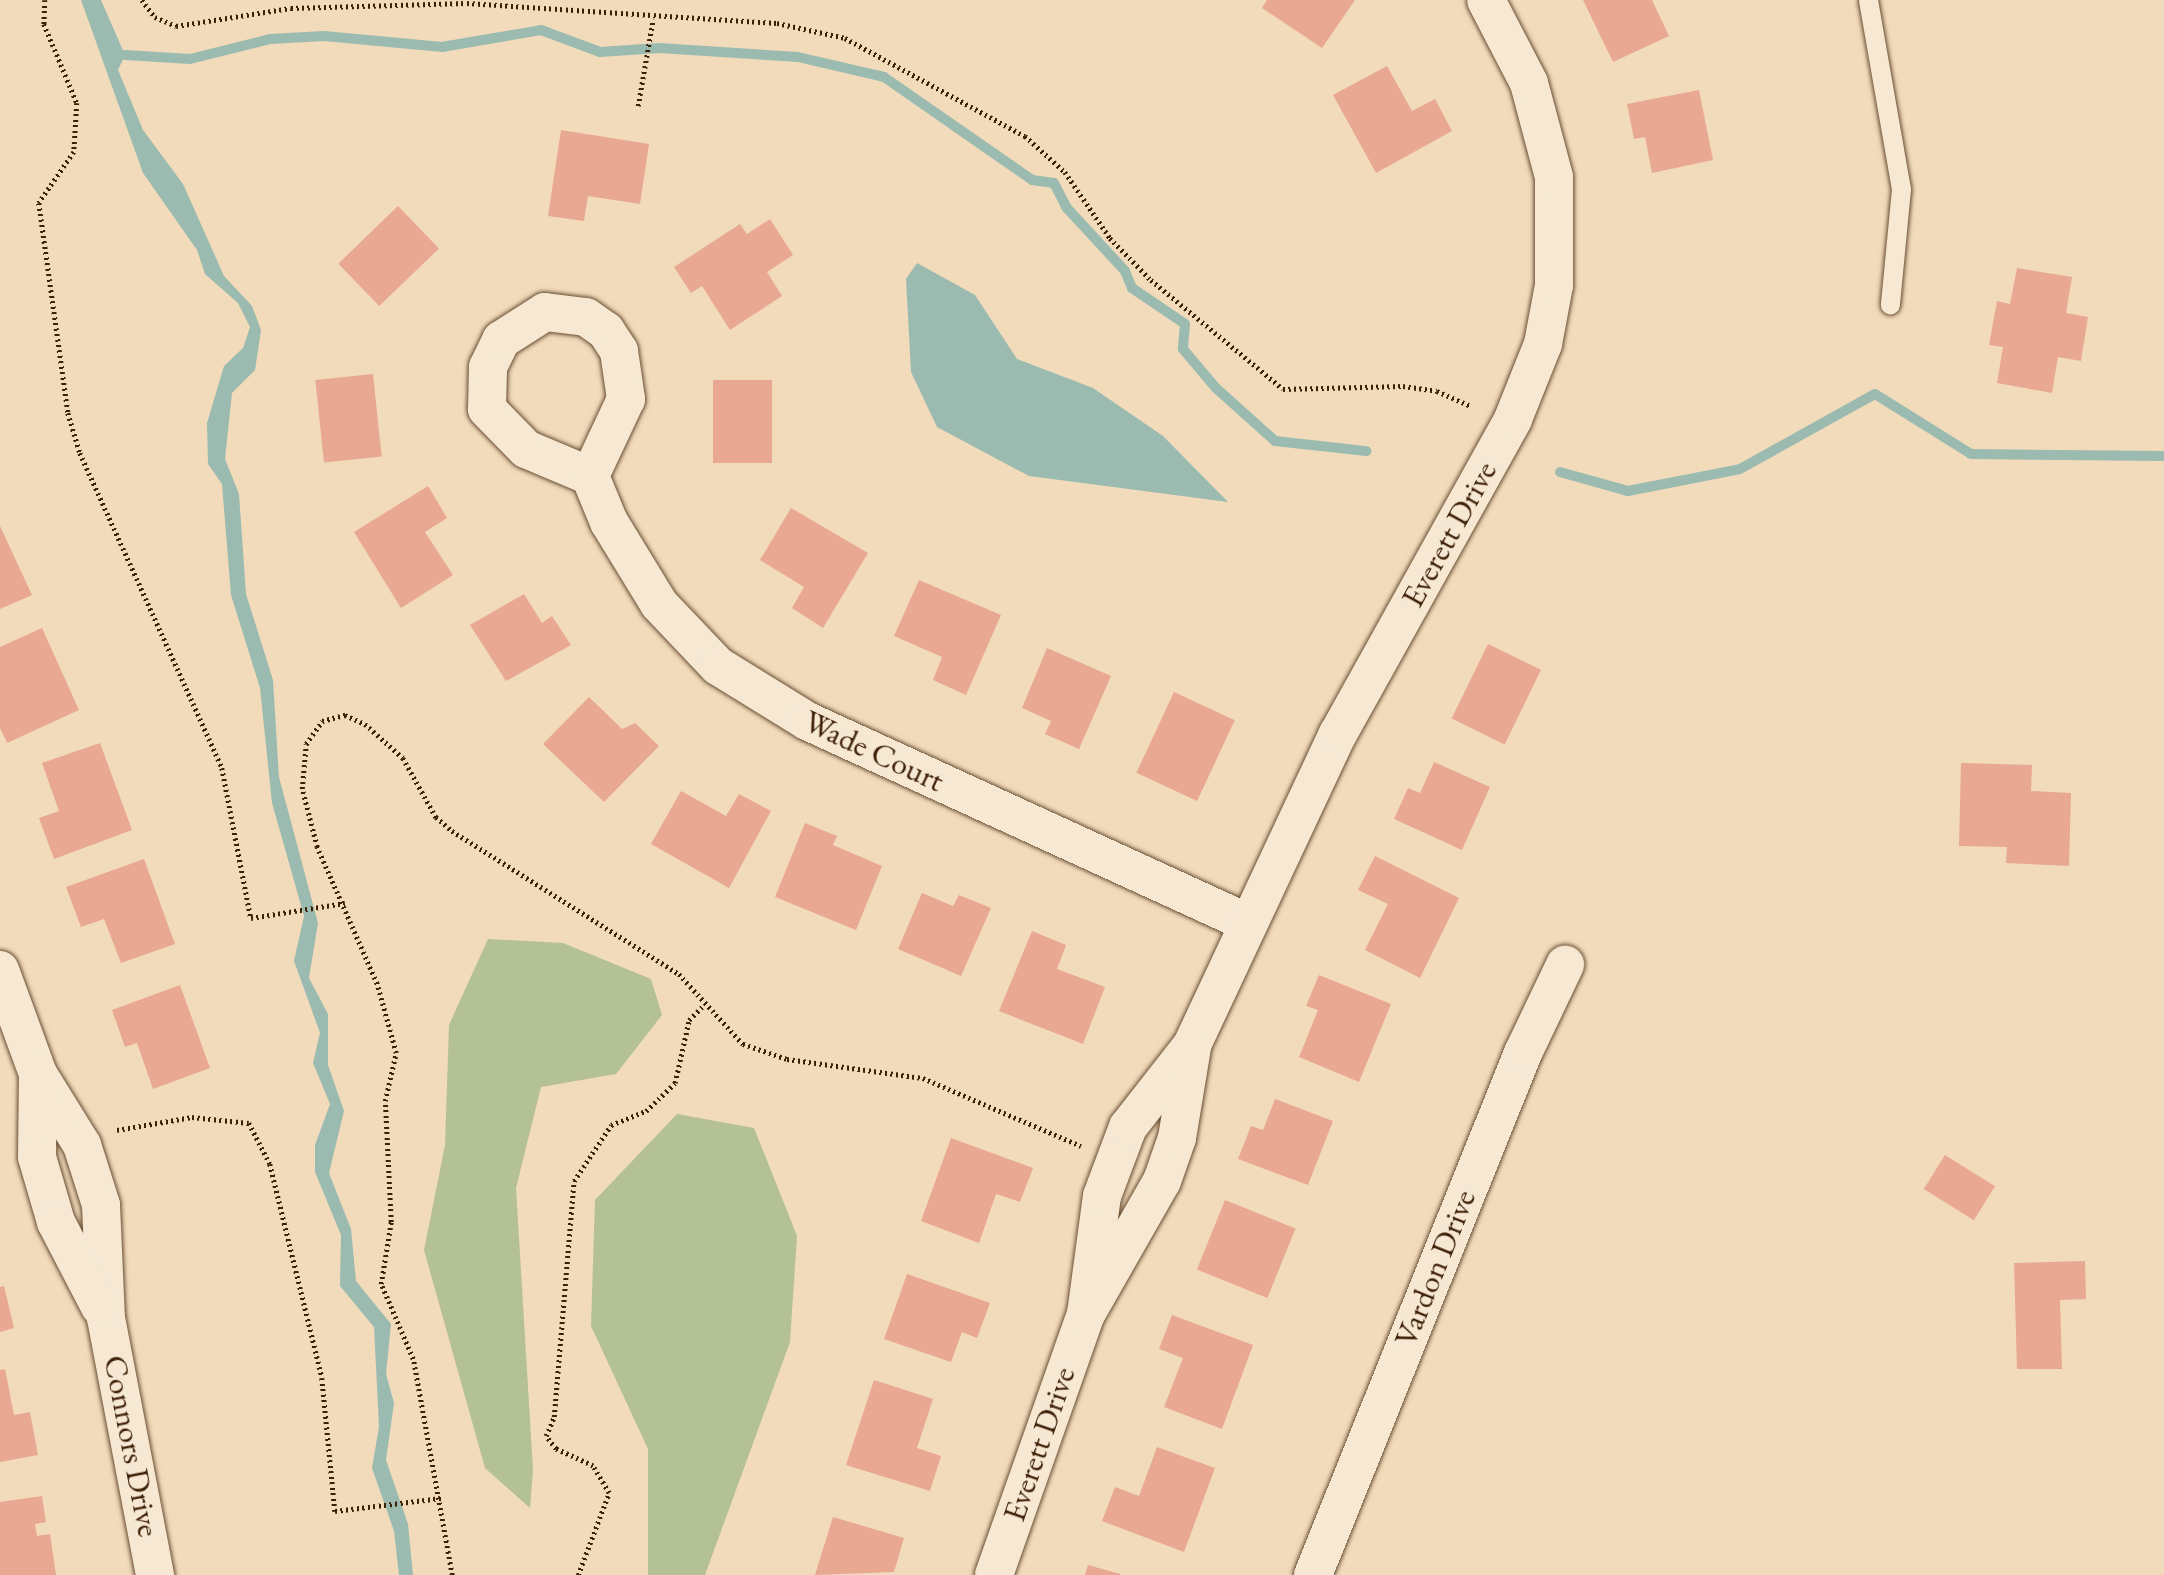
<!DOCTYPE html>
<html>
<head>
<meta charset="utf-8">
<style>
	body { margin:0 }
	#map { position:relative; width:2164px; height:1575px; overflow:hidden; background:#f1dbbb; font-family:"EB Garamond",serif }
	div>[style] { position:absolute }
	[style*='--x'] { left:calc(var(--x)*1px); top:calc(var(--y)*1px); width:calc(var(--w)*1px); rotate:calc(var(--a)*1deg) }
	.green>* { inset:0; background:#b4c194 }
	.water>* { inset:0; background:#9bbbb0 }
	.stream>* { height:10px; margin:-5px; padding:0 5px; transform-origin:5px; border-radius:5px; background:#9bbbb0 }
	.building>* { inset:0; background:#e9a891; transform-origin:0 0 }
	.path>* { height:4.5px; margin-top:-2.25px; transform-origin:0; background:repeating-linear-gradient(90deg,#3d1f05 0 2px,transparent 0 5.5px) }
	.roads { filter:drop-shadow(0 0 2px #6a4e32) drop-shadow(0 0 2px #6a4e32) }
	.lane>* { height:19px; margin:-9.5px; padding:0 9.5px; transform-origin:9.5px; border-radius:9.5px; background:#f6e8d3 }
	.street>* { height:38px; margin:-19px; padding:0 19px; transform-origin:19px; border-radius:19px; background:#f6e8d3 }
	span { translate:-50% -50%; white-space:nowrap; text-align:center; line-height:1.15; -webkit-text-stroke:5px #f6e8d3; paint-order:stroke }
	.street-label { font-size:32px; color:#3d1f05 }
</style>
</head>
<body>
<div id="map">
	<div class="green">
		<i style="clip-path:polygon(488px 939px,563px 943px,651px 979px,662px 1015px,616px 1074px,541px 1087px,516px 1188px,533px 1470px,530px 1508px,485px 1468px,424px 1250px,445px 1145px,449px 1025px)"></i>
		<i style="clip-path:polygon(677px 1114px,754px 1128px,797px 1236px,790px 1342px,705px 1575px,648px 1575px,648px 1449px,591px 1326px,595px 1200px)"></i>
	</div>
	<div class="water">
		<i style="clip-path:polygon(81px 0,101px 0,125px 55px,118px 70px,143px 130px,183px 184px,224px 276px,252px 306px,261px 330px,255px 370px,232px 393px,225px 459px,239px 494px,246px 594px,273px 680px,279px 777px,318px 923px,309px 978px,328px 1014px,328px 1065px,344px 1111px,329px 1173px,351px 1229px,356px 1281px,391px 1324px,386px 1374px,394px 1403px,386px 1460px,408px 1524px,413px 1575px,399px 1575px,394px 1531px,372px 1468px,379px 1427px,374px 1327px,340px 1286px,341px 1235px,315px 1172px,315px 1145px,330px 1104px,313px 1063px,320px 1033px,294px 961px,304px 916px,272px 803px,260px 688px,231px 595px,222px 484px,208px 464px,207px 423px,224px 366px,243px 348px,250px 327px,238px 303px,205px 274px,197px 250px,143px 173px)"></i>
		<i style="clip-path:polygon(917px 263px,975px 295px,1017px 359px,1093px 388px,1163px 436px,1228px 502px,1029px 476px,937px 427px,911px 372px,906px 279px)"></i>
	</div>
	<div class="stream">
		<i style="--x:125;--y:55;--w:65;--a:3.5"></i>
		<i style="--x:190;--y:59;--w:82;--a:-14"></i>
		<i style="--x:270;--y:39;--w:54;--a:-3.2"></i>
		<i style="--x:324;--y:36;--w:119;--a:5.3"></i>
		<i style="--x:442;--y:47;--w:100;--a:-9.7"></i>
		<i style="--x:541;--y:30;--w:63;--a:20.4"></i>
		<i style="--x:600;--y:52;--w:59;--a:-3.9"></i>
		<i style="--x:659;--y:48;--w:139;--a:3.7"></i>
		<i style="--x:798;--y:57;--w:88;--a:13.1"></i>
		<i style="--x:884;--y:77;--w:180;--a:34.8"></i>
		<i style="--x:1032;--y:180;--w:22;--a:8"></i>
		<i style="--x:1054;--y:183;--w:27;--a:63"></i>
		<i style="--x:1066;--y:207;--w:87;--a:47.3"></i>
		<i style="--x:1125;--y:271;--w:18;--a:68"></i>
		<i style="--x:1132;--y:288;--w:64;--a:34.2"></i>
		<i style="--x:1185;--y:324;--w:25;--a:95"></i>
		<i style="--x:1183;--y:349;--w:51;--a:49.8"></i>
		<i style="--x:1216;--y:388;--w:79;--a:41.9"></i>
		<i style="--x:1275;--y:441;--w:92;--a:6.3"></i>
		<i style="--x:1560;--y:472;--w:71;--a:15.6"></i>
		<i style="--x:1628;--y:491;--w:114;--a:-11.1"></i>
		<i style="--x:1740;--y:469;--w:154;--a:-29.1"></i>
		<i style="--x:1875;--y:394;--w:113;--a:32"></i>
		<i style="--x:1971;--y:454;--w:193;--a:0.6"></i>
	</div>
	<div class="building">
		<i style="clip-path:polygon(1267px 0,1355px 0,1322px 48px,1262px 8px)"></i>
		<i style="clip-path:polygon(1583px 0,1652px 0,1669px 36px,1613px 62px)"></i>
		<i style="clip-path:polygon(1387px 66px,1412px 111px,1435px 99px,1452px 131px,1376px 173px,1333px 95px)"></i>
		<i style="clip-path:polygon(1699px 90px,1713px 160px,1652px 173px,1645px 137px,1634px 139px,1627px 104px)"></i>
		<i style="clip-path:polygon(561px 130px,649px 144px,640px 204px,588px 196px,584px 221px,548px 216px)"></i>
		<i style="left:398px;top:206px;width:59px;height:83px;rotate:46deg"></i>
		<i style="clip-path:polygon(770px 219px,793px 255px,767px 272px,782px 296px,730px 330px,702px 286px,691px 293px,674px 267px,740px 224px,747px 234px)"></i>
		<i style="clip-path:polygon(2017px 268px,2072px 277px,2066px 313px,2088px 317px,2081px 361px,2058px 357px,2052px 393px,1997px 383px,2003px 347px,1989px 345px,1997px 301px,2010px 304px)"></i>
		<i style="left:373px;top:374px;width:83px;height:58px;rotate:84deg"></i>
		<i style="left:713px;top:380px;width:59px;height:83px"></i>
		<i style="clip-path:polygon(428px 486px,447px 518px,425px 532px,453px 575px,401px 608px,354px 532px)"></i>
		<i style="clip-path:polygon(791px 508px,868px 553px,823px 628px,792px 608px,804px 587px,760px 560px)"></i>
		<i style="clip-path:polygon(0 526px,32px 595px,0 609px)"></i>
		<i style="clip-path:polygon(919px 580px,1001px 615px,966px 695px,933px 680px,942px 657px,894px 636px)"></i>
		<i style="clip-path:polygon(524px 594px,542px 623px,552px 616px,571px 645px,506px 681px,470px 625px)"></i>
		<i style="clip-path:polygon(42px 628px,79px 710px,7px 743px,0 728px,0 647px)"></i>
		<i style="left:1488px;top:644px;width:59px;height:83px;rotate:26deg"></i>
		<i style="clip-path:polygon(1047px 648px,1111px 676px,1079px 749px,1045px 734px,1051px 721px,1022px 708px)"></i>
		<i style="left:1174px;top:692px;width:67px;height:89px;rotate:25deg"></i>
		<i style="clip-path:polygon(589px 697px,622px 729px,635px 723px,659px 746px,604px 802px,543px 744px)"></i>
		<i style="clip-path:polygon(100px 743px,132px 830px,54px 859px,39px 818px,59px 811px,42px 763px)"></i>
		<i style="clip-path:polygon(1434px 762px,1490px 787px,1462px 850px,1394px 819px,1408px 788px,1420px 793px)"></i>
		<i style="clip-path:polygon(1961px 763px,2032px 765px,2031px 791px,2071px 793px,2069px 866px,2006px 863px,2007px 847px,1959px 846px)"></i>
		<i style="clip-path:polygon(681px 791px,726px 816px,739px 794px,771px 811px,729px 888px,651px 844px)"></i>
		<i style="clip-path:polygon(805px 823px,837px 836px,833px 845px,882px 866px,856px 930px,775px 897px)"></i>
		<i style="clip-path:polygon(1375px 856px,1459px 898px,1420px 978px,1365px 950px,1388px 904px,1358px 890px)"></i>
		<i style="clip-path:polygon(144px 859px,175px 944px,121px 963px,104px 919px,81px 927px,66px 887px)"></i>
		<i style="clip-path:polygon(922px 893px,953px 906px,959px 895px,991px 908px,961px 976px,898px 949px)"></i>
		<i style="clip-path:polygon(1032px 931px,1066px 945px,1057px 969px,1105px 987px,1083px 1044px,999px 1011px)"></i>
		<i style="clip-path:polygon(1319px 975px,1391px 1004px,1359px 1082px,1299px 1057px,1318px 1010px,1306px 1006px)"></i>
		<i style="clip-path:polygon(180px 985px,210px 1068px,153px 1089px,137px 1043px,125px 1047px,112px 1010px)"></i>
		<i style="clip-path:polygon(1275px 1099px,1333px 1121px,1308px 1185px,1238px 1159px,1251px 1126px,1263px 1130px)"></i>
		<i style="clip-path:polygon(951px 1138px,1033px 1168px,1020px 1202px,996px 1194px,979px 1243px,921px 1221px)"></i>
		<i style="left:1945px;top:1155px;width:59px;height:40px;rotate:32deg"></i>
		<i style="left:1225px;top:1200px;width:76px;height:75px;rotate:22deg"></i>
		<i style="clip-path:polygon(2085px 1261px,2086px 1299px,2060px 1300px,2062px 1369px,2017px 1369px,2014px 1263px)"></i>
		<i style="clip-path:polygon(907px 1274px,990px 1303px,977px 1338px,962px 1332px,951px 1362px,884px 1339px)"></i>
		<i style="clip-path:polygon(4px 1286px,14px 1328px,0 1332px,0 1287px)"></i>
		<i style="clip-path:polygon(1172px 1315px,1253px 1345px,1222px 1429px,1164px 1407px,1183px 1358px,1159px 1349px)"></i>
		<i style="clip-path:polygon(5px 1369px,14px 1415px,30px 1412px,38px 1455px,0 1462px,0 1370px)"></i>
		<i style="clip-path:polygon(874px 1380px,933px 1399px,917px 1448px,941px 1456px,930px 1491px,846px 1465px)"></i>
		<i style="clip-path:polygon(1157px 1447px,1215px 1468px,1184px 1552px,1102px 1521px,1115px 1487px,1139px 1496px)"></i>
		<i style="clip-path:polygon(42px 1496px,46px 1522px,35px 1524px,37px 1536px,50px 1534px,56px 1575px,0 1575px,0 1502px)"></i>
		<i style="clip-path:polygon(833px 1517px,904px 1538px,894px 1572px,815px 1575px)"></i>
		<i style="clip-path:polygon(1088px 1565px,1120px 1574px,1120px 1575px,1085px 1575px)"></i>
	</div>
	<div class="path">
		<i style="--x:45;--y:0;--w:24;--a:92"></i>
		<i style="--x:44;--y:24;--w:86;--a:67.3"></i>
		<i style="--x:77;--y:103;--w:49;--a:93.5"></i>
		<i style="--x:74;--y:152;--w:62;--a:124.5"></i>
		<i style="--x:39;--y:203;--w:212;--a:82.1"></i>
		<i style="--x:68;--y:413;--w:42;--a:73.3"></i>
		<i style="--x:80;--y:453;--w:346;--a:65.7"></i>
		<i style="--x:222;--y:768;--w:153;--a:79.1"></i>
		<i style="--x:251;--y:918;--w:95;--a:-9.1"></i>
		<i style="--x:142;--y:0;--w:21;--a:53"></i>
		<i style="--x:155;--y:17;--w:23;--a:23"></i>
		<i style="--x:176;--y:26;--w:116;--a:-8.9"></i>
		<i style="--x:291;--y:8;--w:176;--a:-1.6"></i>
		<i style="--x:467;--y:3;--w:311;--a:3.7"></i>
		<i style="--x:777;--y:23;--w:70;--a:12.4"></i>
		<i style="--x:845;--y:38;--w:205;--a:28.6"></i>
		<i style="--x:1025;--y:136;--w:54;--a:42"></i>
		<i style="--x:1065;--y:172;--w:80;--a:55.7"></i>
		<i style="--x:1110;--y:238;--w:59;--a:45.7"></i>
		<i style="--x:1151;--y:280;--w:171;--a:39.5"></i>
		<i style="--x:1283;--y:389;--w:120;--a:-1.4"></i>
		<i style="--x:1403;--y:386;--w:34;--a:8"></i>
		<i style="--x:1437;--y:391;--w:37;--a:24"></i>
		<i style="--x:638;--y:106;--w:88;--a:-80.2"></i>
		<i style="--x:117;--y:1130;--w:76;--a:-9.8"></i>
		<i style="--x:192;--y:1117;--w:57;--a:6"></i>
		<i style="--x:249;--y:1123;--w:46;--a:62.9"></i>
		<i style="--x:270;--y:1164;--w:220;--a:76.3"></i>
		<i style="--x:322;--y:1378;--w:134;--a:84.4"></i>
		<i style="--x:335;--y:1511;--w:107;--a:-7"></i>
		<i style="--x:452;--y:1575;--w:219;--a:-100.2"></i>
		<i style="--x:413;--y:1359;--w:82;--a:-113.1"></i>
		<i style="--x:381;--y:1284;--w:63;--a:-80.8"></i>
		<i style="--x:391;--y:1222;--w:121;--a:-92.8"></i>
		<i style="--x:385;--y:1101;--w:49;--a:-77.1"></i>
		<i style="--x:396;--y:1053;--w:72;--a:-105.4"></i>
		<i style="--x:377;--y:984;--w:150;--a:-113.7"></i>
		<i style="--x:317;--y:847;--w:60;--a:-104.5"></i>
		<i style="--x:302;--y:789;--w:45;--a:-84.9"></i>
		<i style="--x:306;--y:744;--w:28;--a:-55"></i>
		<i style="--x:322;--y:721;--w:24;--a:-15"></i>
		<i style="--x:345;--y:715;--w:22;--a:24"></i>
		<i style="--x:365;--y:724;--w:51;--a:41.8"></i>
		<i style="--x:403;--y:758;--w:68;--a:60.8"></i>
		<i style="--x:436;--y:817;--w:21;--a:41"></i>
		<i style="--x:452;--y:831;--w:268;--a:32.2"></i>
		<i style="--x:679;--y:974;--w:95;--a:47.6"></i>
		<i style="--x:743;--y:1044;--w:46;--a:18.8"></i>
		<i style="--x:787;--y:1059;--w:137;--a:8"></i>
		<i style="--x:923;--y:1078;--w:172;--a:23.3"></i>
		<i style="--x:578;--y:1575;--w:88;--a:-69.3"></i>
		<i style="--x:609;--y:1493;--w:31;--a:-121"></i>
		<i style="--x:593;--y:1466;--w:41;--a:-155.3"></i>
		<i style="--x:556;--y:1449;--w:16;--a:-128"></i>
		<i style="--x:546;--y:1436;--w:21;--a:-67"></i>
		<i style="--x:554;--y:1417;--w:237;--a:-85.2"></i>
		<i style="--x:574;--y:1181;--w:67;--a:-56.5"></i>
		<i style="--x:611;--y:1125;--w:38;--a:-22"></i>
		<i style="--x:646;--y:1111;--w:40;--a:-44"></i>
		<i style="--x:675;--y:1083;--w:65;--a:-77.5"></i>
		<i style="--x:689;--y:1020;--w:21;--a:-45"></i>
	</div>
	<div class="roads">
		<div class="lane">
			<i style="--x:1868;--y:0;--w:192;--a:80.1"></i>
			<i style="--x:1901;--y:189;--w:116;--a:95.5"></i>
		</div>
		<div class="street">
			<i style="--x:590;--y:476;--w:69;--a:-157.1"></i>
			<i style="--x:526;--y:449;--w:56;--a:-134.3"></i>
			<i style="--x:487;--y:409;--w:42;--a:-88.6"></i>
			<i style="--x:488;--y:367;--w:30;--a:-64"></i>
			<i style="--x:501;--y:340;--w:52;--a:-32.5"></i>
			<i style="--x:545;--y:312;--w:41;--a:7"></i>
			<i style="--x:586;--y:317;--w:24;--a:35"></i>
			<i style="--x:606;--y:331;--w:24;--a:57"></i>
			<i style="--x:619;--y:351;--w:49;--a:81.7"></i>
			<i style="--x:626;--y:399;--w:85;--a:115.1"></i>
			<i style="--x:590;--y:476;--w:50;--a:67.6"></i>
			<i style="--x:609;--y:522;--w:96;--a:58.6"></i>
			<i style="--x:659;--y:604;--w:86;--a:46.4"></i>
			<i style="--x:718;--y:666;--w:105;--a:31.7"></i>
			<i style="--x:807;--y:721;--w:484;--a:24.6"></i>
			<i style="--x:0;--y:970;--w:111;--a:69.9"></i>
			<i style="--x:38;--y:1074;--w:84;--a:58.2"></i>
			<i style="--x:82;--y:1145;--w:63;--a:72.4"></i>
			<i style="--x:101;--y:1205;--w:113;--a:87.5"></i>
			<i style="--x:106;--y:1318;--w:262;--a:79.2"></i>
			<i style="--x:38;--y:1074;--w:83;--a:90.7"></i>
			<i style="--x:37;--y:1157;--w:68;--a:73.7"></i>
			<i style="--x:56;--y:1222;--w:96;--a:62.6"></i>
			<i style="--x:1086;--y:1314;--w:119;--a:-82.3"></i>
			<i style="--x:1102;--y:1196;--w:74;--a:-69.4"></i>
			<i style="--x:1128;--y:1127;--w:104;--a:-52"></i>
			<i style="--x:1192;--y:1045;--w:344;--a:-64.9"></i>
			<i style="--x:1338;--y:734;--w:360;--a:-60.9"></i>
			<i style="--x:1513;--y:419;--w:81;--a:-68.2"></i>
			<i style="--x:1543;--y:344;--w:60;--a:-79.4"></i>
			<i style="--x:1554;--y:285;--w:108;--a:-90"></i>
			<i style="--x:1554;--y:177;--w:97;--a:-104.9"></i>
			<i style="--x:1529;--y:83;--w:93;--a:-117.4"></i>
			<i style="--x:994;--y:1575;--w:277;--a:-70.6"></i>
			<i style="--x:1086;--y:1314;--w:153;--a:-60.3"></i>
			<i style="--x:1162;--y:1181;--w:46;--a:-70.8"></i>
			<i style="--x:1177;--y:1138;--w:92;--a:-80.6"></i>
			<i style="--x:1313;--y:1575;--w:563;--a:-68.09"></i>
			<i style="--x:1523;--y:1053;--w:98;--a:-64.5"></i>
		</div>
	</div>
	<div class="street-label">
		<span style="left:1449px;top:534px;rotate:-61deg">Everett Drive</span>
		<span style="left:874px;top:751px;rotate:25deg">Wade Court</span>
		<span style="left:1435px;top:1268px;rotate:-68deg">Vardon Drive</span>
		<span style="left:1039px;top:1444px;rotate:-71deg">Everett Drive</span>
		<span style="left:132px;top:1446px;rotate:79deg">Connors Drive</span>
	</div>
</div>
</body>
</html>
